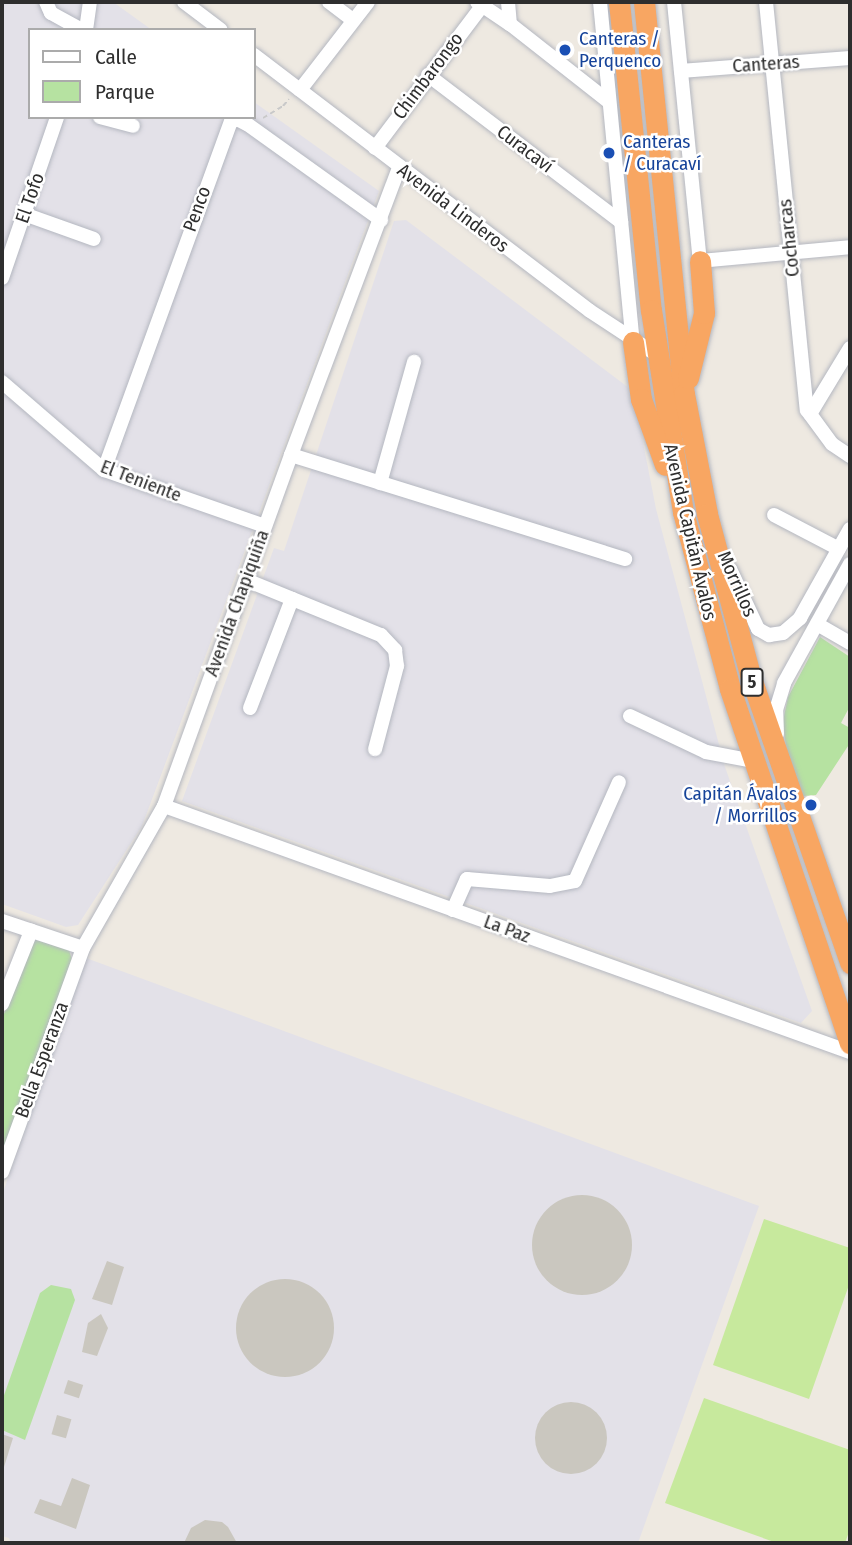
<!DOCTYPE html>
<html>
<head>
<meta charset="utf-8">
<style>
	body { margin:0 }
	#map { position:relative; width:852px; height:1545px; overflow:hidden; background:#eee9e1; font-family:"Fira Sans Condensed",sans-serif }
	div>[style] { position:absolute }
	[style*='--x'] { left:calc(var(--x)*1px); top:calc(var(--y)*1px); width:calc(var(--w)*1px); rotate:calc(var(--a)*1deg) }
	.industrial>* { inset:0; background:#e3e1e8 }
	.green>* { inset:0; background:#b6e2a1 }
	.pitch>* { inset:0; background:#c7e99d }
	.building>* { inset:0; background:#cac7bf; transform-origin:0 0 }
	.round { border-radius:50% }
	.path>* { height:2px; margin-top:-1px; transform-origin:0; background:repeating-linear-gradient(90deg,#c9c9c9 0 5px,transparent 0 8.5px) }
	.roads { filter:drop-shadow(0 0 2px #b4b7c0) drop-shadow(0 0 2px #b4b7c0) }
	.minor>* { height:14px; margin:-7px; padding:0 7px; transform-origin:7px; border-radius:7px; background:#fff }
	.highway>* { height:21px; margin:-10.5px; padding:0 10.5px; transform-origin:10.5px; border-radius:10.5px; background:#f8a662 }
	.dots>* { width:19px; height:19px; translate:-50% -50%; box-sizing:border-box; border:4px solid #fff; border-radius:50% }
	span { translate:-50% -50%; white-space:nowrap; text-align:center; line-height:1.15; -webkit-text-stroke:5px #fff; paint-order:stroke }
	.shield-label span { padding:2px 5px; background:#fff; border:2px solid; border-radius:5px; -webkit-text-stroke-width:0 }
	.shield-label { font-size:18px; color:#2e2e2e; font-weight:700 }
	.transit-label { font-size:19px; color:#164399 }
	.left { translate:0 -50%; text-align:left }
	.right { translate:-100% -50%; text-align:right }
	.street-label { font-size:19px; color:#2e2e2e }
	.frame { position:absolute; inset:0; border:4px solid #2e2e2e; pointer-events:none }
	.legend { position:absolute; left:28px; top:28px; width:228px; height:91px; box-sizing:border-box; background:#fff; border:2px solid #ababab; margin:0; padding:9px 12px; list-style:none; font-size:21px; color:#2e2e2e }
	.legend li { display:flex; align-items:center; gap:14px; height:35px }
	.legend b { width:35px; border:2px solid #ababab }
</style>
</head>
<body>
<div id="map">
	<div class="industrial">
		<i style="clip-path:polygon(2px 2px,113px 2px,152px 30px,30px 30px,30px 117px,254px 117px,254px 102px,379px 191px,142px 826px,78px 925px,66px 927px,2px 904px)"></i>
		<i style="clip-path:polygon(406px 220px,633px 391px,656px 509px,725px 767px,812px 1011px,801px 1023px,182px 801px,274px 548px,284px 551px,394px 221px)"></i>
		<i style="clip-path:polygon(86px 958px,759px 1206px,638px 1543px,11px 1543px,9px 1538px,2px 1536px,2px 1195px)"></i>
	</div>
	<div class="green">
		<i style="clip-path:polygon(820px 637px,850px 657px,850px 706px,841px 723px,850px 728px,850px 743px,816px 795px,803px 796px,786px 748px,783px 721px,788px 697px)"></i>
		<i style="clip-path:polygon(33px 939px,69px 950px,72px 960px,2px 1157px,2px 1019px)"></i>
		<i style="clip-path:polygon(51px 1285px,71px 1289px,75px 1300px,25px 1440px,2px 1430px,2px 1401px,40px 1293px)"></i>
	</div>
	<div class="pitch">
		<i style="clip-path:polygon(764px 1219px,850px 1248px,850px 1282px,809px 1399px,713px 1365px)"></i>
		<i style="clip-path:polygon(704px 1398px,850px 1450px,850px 1529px,845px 1543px,777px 1543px,665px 1503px)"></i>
	</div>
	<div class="building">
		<i class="round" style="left:532px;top:1195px;width:100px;height:100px"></i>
		<i style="clip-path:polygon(107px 1261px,124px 1267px,112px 1305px,92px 1299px)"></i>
		<i class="round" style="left:236px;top:1279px;width:98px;height:98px"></i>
		<i style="clip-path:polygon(101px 1314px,108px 1328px,97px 1356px,82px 1352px,88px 1323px)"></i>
		<i style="left:68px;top:1380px;width:16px;height:14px;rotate:18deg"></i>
		<i class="round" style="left:535px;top:1402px;width:72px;height:72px"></i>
		<i style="left:57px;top:1415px;width:15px;height:20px;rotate:16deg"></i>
		<i style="clip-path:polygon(2px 1434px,13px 1438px,4px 1467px,2px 1467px)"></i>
		<i style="clip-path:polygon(72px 1478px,90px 1485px,76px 1529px,34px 1513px,40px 1499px,61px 1506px)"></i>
		<i style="clip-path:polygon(205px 1520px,222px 1522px,228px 1527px,237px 1543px,184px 1543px,191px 1528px)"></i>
	</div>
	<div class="path">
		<i style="--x:263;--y:118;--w:23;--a:-31"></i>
		<i style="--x:283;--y:106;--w:9;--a:-49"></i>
	</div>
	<div class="roads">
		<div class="minor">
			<i style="--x:46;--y:2;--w:12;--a:66"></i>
			<i style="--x:51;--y:13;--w:35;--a:29"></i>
			<i style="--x:184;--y:2;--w:46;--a:37.1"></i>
			<i style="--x:329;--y:2;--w:30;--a:37"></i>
			<i style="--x:477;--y:2;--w:40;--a:34"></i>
			<i style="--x:510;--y:24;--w:125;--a:38.2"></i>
			<i style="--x:508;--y:2;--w:22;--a:85"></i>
			<i style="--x:600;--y:2;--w:342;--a:84.5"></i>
			<i style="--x:674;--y:2;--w:260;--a:84.3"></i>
			<i style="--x:700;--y:261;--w:151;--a:-5.3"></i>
			<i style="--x:766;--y:2;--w:410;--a:84.3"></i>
			<i style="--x:807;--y:410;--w:42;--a:53.7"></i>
			<i style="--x:832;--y:444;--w:22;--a:34"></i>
			<i style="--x:86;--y:30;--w:28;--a:-82"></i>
			<i style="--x:254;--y:55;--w:422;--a:37.3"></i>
			<i style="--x:590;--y:311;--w:80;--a:33.3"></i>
			<i style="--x:681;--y:71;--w:169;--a:-4.4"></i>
			<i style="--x:428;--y:75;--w:243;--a:37.3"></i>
			<i style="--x:300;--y:90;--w:111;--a:-52.3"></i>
			<i style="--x:100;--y:117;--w:34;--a:15"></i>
			<i style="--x:375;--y:148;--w:178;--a:-53"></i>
			<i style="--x:24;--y:214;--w:74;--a:19.7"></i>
			<i style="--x:2;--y:278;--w:170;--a:-71.1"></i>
			<i style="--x:2;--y:382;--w:135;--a:40.8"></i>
			<i style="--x:104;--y:470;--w:170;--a:19.2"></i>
			<i style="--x:810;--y:414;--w:77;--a:-58.8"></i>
			<i style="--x:291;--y:455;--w:350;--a:17.3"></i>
			<i style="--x:104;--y:470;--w:370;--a:-70"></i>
			<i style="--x:231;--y:122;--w:7;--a:-27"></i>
			<i style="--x:237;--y:119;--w:11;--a:27"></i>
			<i style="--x:247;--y:124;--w:165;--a:35.6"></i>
			<i style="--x:380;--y:483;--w:126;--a:-74.3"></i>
			<i style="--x:774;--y:515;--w:73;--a:27.6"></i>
			<i style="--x:730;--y:569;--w:66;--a:65"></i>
			<i style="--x:758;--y:629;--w:13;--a:29"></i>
			<i style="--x:769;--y:635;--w:14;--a:-8"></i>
			<i style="--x:783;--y:633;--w:23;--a:-41"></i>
			<i style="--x:800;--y:618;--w:102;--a:-60.7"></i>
			<i style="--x:246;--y:580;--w:146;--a:22.2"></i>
			<i style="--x:381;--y:635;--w:21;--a:47"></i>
			<i style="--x:395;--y:650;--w:16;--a:83"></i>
			<i style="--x:397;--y:666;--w:86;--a:104.8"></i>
			<i style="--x:817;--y:624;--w:38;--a:30"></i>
			<i style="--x:250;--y:708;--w:117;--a:-68.9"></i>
			<i style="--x:630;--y:716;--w:84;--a:25.3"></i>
			<i style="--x:706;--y:752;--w:49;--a:10.6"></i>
			<i style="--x:777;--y:734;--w:24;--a:-92"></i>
			<i style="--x:776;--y:710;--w:28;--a:-73"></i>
			<i style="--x:784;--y:683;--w:136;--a:-61"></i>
			<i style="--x:164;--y:806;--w:729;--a:19.73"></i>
			<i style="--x:453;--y:910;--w:34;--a:-66"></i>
			<i style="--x:467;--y:879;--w:83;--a:4.8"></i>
			<i style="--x:550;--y:886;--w:25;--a:-11"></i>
			<i style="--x:575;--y:881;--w:108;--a:-66"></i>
			<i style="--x:2;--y:921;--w:85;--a:18.4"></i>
			<i style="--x:83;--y:948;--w:163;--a:-60.3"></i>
			<i style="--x:164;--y:806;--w:373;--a:-70.1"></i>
			<i style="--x:291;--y:455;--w:308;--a:-69.4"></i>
			<i style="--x:2;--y:1004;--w:79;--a:-68.3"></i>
			<i style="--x:2;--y:1172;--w:238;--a:-70.1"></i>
		</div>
		<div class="highway">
			<i style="--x:619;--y:2;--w:310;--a:84.1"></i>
			<i style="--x:651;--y:310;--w:205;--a:81"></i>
			<i style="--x:683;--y:512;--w:183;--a:75.1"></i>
			<i style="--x:730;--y:689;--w:374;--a:71.3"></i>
			<i style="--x:644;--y:2;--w:394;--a:84.2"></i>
			<i style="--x:684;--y:394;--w:122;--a:79.1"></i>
			<i style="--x:707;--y:514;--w:170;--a:75"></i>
			<i style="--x:751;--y:678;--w:302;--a:70.8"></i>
			<i style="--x:633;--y:342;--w:58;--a:82"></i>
			<i style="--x:641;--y:399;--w:70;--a:70"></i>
			<i style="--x:688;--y:378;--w:67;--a:-76.2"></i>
			<i style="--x:704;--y:313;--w:52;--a:-94.4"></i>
		</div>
	</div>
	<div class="dots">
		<i style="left:565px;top:50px;background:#1a4fb4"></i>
		<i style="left:609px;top:153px;background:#1a4fb4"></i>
		<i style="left:811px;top:805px;background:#1a4fb4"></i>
	</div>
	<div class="shield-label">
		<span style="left:752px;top:682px">5</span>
	</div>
	<div class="transit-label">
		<span class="left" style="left:579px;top:50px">Canteras /<br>Perquenco</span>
		<span class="left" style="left:623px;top:153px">Canteras<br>/ Curacaví</span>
		<span class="right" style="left:797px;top:805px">Capitán Ávalos<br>/ Morrillos</span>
	</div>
	<div class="street-label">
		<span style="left:766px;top:64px;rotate:-4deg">Canteras</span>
		<span style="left:428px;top:76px;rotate:-53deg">Chimbarongo</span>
		<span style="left:525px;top:149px;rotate:37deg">Curacaví</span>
		<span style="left:30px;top:198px;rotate:-71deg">El Tofo</span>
		<span style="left:453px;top:208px;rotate:37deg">Avenida Linderos</span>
		<span style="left:197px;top:209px;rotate:-70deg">Penco</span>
		<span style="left:789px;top:238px;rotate:-96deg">Cocharcas</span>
		<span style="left:141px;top:481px;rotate:21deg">El Teniente</span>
		<span style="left:690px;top:532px;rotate:77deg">Avenida Capitán Ávalos</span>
		<span style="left:737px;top:584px;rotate:66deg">Morrillos</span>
		<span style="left:237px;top:603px;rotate:-70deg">Avenida Chapiquiña</span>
		<span style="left:507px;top:929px;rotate:20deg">La Paz</span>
		<span style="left:42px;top:1060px;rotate:-70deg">Bella Esperanza</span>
	</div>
	<div class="frame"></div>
	<ul class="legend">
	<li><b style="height:9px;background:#fff"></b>Calle</li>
	<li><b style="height:19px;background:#b6e2a1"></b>Parque</li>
	</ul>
</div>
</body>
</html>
